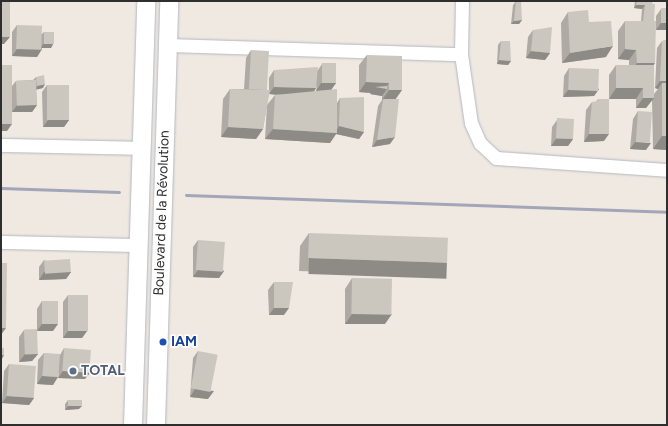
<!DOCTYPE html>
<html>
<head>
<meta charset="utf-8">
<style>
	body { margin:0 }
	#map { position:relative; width:668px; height:426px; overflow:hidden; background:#efe9e1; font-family:Figtree,sans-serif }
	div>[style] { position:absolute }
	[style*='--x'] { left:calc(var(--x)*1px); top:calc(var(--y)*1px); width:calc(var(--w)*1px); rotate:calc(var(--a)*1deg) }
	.roads { filter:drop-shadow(0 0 1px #b4b7c1) drop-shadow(0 0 1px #b4b7c1) }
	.minor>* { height:13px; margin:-6.5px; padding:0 6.5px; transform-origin:6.5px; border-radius:6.5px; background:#fff }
	.secondary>* { height:18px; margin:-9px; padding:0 9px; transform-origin:9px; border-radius:9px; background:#fff }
	.rail>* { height:3px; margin:-1.5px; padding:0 1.5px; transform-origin:1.5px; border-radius:1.5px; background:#a3a6b8 }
	.wall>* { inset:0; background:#afaba4 }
	.shaded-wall>* { inset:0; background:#8e8b86; transform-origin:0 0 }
	.building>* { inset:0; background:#cbc7bf; transform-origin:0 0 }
	.dots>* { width:11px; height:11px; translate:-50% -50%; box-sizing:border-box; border:2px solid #fff; border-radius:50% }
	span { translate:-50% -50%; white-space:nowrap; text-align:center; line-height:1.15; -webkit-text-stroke:3px #fff; paint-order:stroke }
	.street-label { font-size:14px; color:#2e2e2e }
	.transit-label { font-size:14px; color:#164399; font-weight:700 }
	.left { translate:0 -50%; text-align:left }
	.service-label { font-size:14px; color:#4e5e75; font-weight:700 }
	.frame { position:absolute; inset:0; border:2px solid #2e2e2e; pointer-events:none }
</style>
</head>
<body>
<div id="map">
	<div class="roads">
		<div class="minor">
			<i style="--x:462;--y:1;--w:53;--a:91.1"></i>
			<i style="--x:461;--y:54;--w:70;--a:81.8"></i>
			<i style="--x:471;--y:123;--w:22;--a:66"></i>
			<i style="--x:480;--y:143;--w:22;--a:43"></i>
			<i style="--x:496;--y:158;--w:171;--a:4"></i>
			<i style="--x:167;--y:45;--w:294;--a:1.8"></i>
			<i style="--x:1;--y:145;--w:140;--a:1.2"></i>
			<i style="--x:1;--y:242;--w:137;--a:1.3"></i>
		</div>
		<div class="secondary">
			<i style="--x:133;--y:425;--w:424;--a:-88.2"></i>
			<i style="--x:156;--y:425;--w:424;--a:-88.2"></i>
		</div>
	</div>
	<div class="rail">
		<i style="--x:1;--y:188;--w:118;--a:1.9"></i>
		<i style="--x:186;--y:195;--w:481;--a:2"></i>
	</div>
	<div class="wall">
		<i style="clip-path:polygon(516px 1px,522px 20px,519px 24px,511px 24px,513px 5px)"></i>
		<i style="clip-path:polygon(635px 1px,652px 1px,654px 21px,654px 94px,658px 89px,655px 88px,657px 48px,662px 41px,667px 40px,667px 150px,653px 149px,652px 100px,646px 108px,636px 108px,636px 99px,609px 99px,609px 75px,616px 65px,629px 65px,629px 60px,618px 59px,618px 31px,625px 21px,641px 21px,642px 9px,634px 8px)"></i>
		<i style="clip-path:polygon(667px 8px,667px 30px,656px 30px,656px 16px,661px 9px)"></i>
		<i style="clip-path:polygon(568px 12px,589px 22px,606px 57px,562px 63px,561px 23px)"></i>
		<i style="clip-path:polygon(17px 25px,42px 34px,44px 32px,53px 44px,51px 48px,42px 48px,42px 49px,37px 57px,12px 56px,12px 32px)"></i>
		<i style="clip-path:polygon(533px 30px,550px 53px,545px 60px,526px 58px,528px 37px)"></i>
		<i style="clip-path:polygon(501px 41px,511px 61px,508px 65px,497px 64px,498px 45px)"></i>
		<i style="clip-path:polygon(evenodd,251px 50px,267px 90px,269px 90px,269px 78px,274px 70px,318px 70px,322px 64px,336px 83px,331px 90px,337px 103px,340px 98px,364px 132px,359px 139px,336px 134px,330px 143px,265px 139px,267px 105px,275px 95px,269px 94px,269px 92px,263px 129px,256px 139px,221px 137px,223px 99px,230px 89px,244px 89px,246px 58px,251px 50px,317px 85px,316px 91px,329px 90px,314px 91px,316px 88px,317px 85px)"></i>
		<i style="clip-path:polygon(367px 55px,402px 90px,395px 99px,390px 144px,372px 147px,378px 106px,382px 100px,382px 96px,370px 94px,371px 93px,359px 92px,359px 65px)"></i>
		<i style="clip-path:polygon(569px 68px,599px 89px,594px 96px,563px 97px,564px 76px)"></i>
		<i style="clip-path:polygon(36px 77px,43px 88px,36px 89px,37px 105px,32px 112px,12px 112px,7px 131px,12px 86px,16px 81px,33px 80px)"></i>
		<i style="clip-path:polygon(47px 85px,69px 120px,64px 127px,43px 127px,42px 92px)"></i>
		<i style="clip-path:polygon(598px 99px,604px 141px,584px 142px,586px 110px,592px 102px,596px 102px)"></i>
		<i style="clip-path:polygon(638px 111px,646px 150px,630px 149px,633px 119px)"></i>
		<i style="clip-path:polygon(557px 120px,573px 139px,568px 146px,551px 146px,552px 127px)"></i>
		<i style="clip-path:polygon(309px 233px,447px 263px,438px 276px,299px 271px,300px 246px)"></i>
		<i style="clip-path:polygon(198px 240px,224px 271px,219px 278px,193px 277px,193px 247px)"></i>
		<i style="clip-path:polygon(44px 260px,71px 272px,66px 279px,39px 280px,39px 267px)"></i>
		<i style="clip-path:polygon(352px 278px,385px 324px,345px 324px,345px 289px)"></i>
		<i style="clip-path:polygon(274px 282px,284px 315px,269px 315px,268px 290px)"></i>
		<i style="clip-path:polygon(68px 295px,87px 331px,82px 338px,63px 338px,63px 302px)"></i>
		<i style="clip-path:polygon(42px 301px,53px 331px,37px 331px,37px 309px)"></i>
		<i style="clip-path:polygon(24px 330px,38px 354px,32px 361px,19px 362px,19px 337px)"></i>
		<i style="clip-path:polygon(64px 348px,85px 379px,58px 378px,59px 373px,53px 385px,37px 384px,38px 360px,44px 353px,60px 355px)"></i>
		<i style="clip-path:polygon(198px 351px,208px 399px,190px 397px,193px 358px)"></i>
		<i style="clip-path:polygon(9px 364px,34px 398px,29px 405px,2px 403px,4px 371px)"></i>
		<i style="clip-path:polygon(68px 400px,79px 409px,65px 410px,65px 404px)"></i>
	</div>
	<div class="shaded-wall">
		<i style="clip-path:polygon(636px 5px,645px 5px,642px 9px,634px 8px)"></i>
		<i style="clip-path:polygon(522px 20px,519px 24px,511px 24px,514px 21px)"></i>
		<i style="clip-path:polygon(661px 23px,667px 23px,667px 30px,656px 30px)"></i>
		<i style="clip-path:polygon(1px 37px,10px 37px,4px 44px,1px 44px)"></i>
		<i style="clip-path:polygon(43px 44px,53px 44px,51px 48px,41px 48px)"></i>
		<i style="clip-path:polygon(613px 46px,606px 57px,562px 63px,570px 53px)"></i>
		<i style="clip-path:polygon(17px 49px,42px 49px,37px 57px,12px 56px)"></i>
		<i style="clip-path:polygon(625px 49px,636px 50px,629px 60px,618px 59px)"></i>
		<i style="clip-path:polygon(531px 51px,550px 53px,545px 60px,526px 58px)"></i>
		<i style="clip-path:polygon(499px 60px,511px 61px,508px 65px,497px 64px)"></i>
		<i style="clip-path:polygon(637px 63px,655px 63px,648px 73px,630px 73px)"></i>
		<i style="clip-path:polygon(660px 81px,667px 81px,667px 89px,662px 83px,658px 89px,655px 88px)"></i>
		<i style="clip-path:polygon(366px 82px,389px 83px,385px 88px,387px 89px,382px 96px,370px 94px,371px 93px,359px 92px)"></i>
		<i style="clip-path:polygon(321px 83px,336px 83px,331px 90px,316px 91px)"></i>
		<i style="clip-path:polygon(45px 84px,43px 88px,35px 90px,37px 86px)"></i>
		<i style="clip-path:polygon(274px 87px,316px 88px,311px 96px,269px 94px)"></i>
		<i style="clip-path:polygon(616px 88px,643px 88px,636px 99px,609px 99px)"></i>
		<i style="clip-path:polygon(599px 89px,594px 96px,563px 97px,568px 90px)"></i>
		<i style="clip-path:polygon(389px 90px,402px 90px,395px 100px,382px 100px)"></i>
		<i style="clip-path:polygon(643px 98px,654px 98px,646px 108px,636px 108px)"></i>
		<i style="clip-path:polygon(17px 105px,37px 105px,32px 112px,12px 112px)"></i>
		<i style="clip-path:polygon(48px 120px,69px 120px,64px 127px,43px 127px)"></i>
		<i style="clip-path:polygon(1px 124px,12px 124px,7px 131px,1px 131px)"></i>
		<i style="clip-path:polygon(339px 126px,364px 132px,359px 139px,336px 134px,330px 143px,265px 139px,273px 129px,335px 133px)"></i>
		<i style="clip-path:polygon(228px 127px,263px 129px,256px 139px,221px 137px)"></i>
		<i style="clip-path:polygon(589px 134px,609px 134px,604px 141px,584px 142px)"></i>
		<i style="clip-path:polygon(662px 136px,667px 136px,667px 150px,653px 149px)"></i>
		<i style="clip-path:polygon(395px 137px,390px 144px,372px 147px,377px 140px)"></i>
		<i style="clip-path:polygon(556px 139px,573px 139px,568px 146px,551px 146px)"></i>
		<i style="clip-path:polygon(635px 142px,651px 143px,646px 150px,630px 149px)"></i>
		<i style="left:309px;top:258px;width:138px;height:16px;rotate:2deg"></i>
		<i style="clip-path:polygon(198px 270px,224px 271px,219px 278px,193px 277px)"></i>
		<i style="clip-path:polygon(44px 272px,71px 272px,66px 279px,39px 280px)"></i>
		<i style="clip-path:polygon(274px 308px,289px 308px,284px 315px,269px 315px)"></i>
		<i style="clip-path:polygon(352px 314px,392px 314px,385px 324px,345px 324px)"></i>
		<i style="clip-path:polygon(42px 324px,58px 324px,53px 331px,37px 331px)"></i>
		<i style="clip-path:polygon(1px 328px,6px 328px,1px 335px)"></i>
		<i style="clip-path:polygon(68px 331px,87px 331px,82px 338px,63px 338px)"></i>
		<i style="clip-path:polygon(25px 354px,38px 354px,32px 361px,19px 362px)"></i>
		<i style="clip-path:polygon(1px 355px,4px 355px,2px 359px,1px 359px)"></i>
		<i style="clip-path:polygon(63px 371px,91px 372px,85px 379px,58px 378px)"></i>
		<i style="clip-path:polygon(42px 376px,58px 377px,53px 385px,37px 384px)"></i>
		<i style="clip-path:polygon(195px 389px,214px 391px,208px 399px,190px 397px)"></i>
		<i style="clip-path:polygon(7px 396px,34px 398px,29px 405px,2px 403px)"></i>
		<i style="clip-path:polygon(68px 406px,82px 406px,79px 409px,65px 410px)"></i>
	</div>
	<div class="building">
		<i style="left:1px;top:1px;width:9px;height:36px"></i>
		<i style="clip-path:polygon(516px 1px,521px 1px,522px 20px,514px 21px)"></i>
		<i style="clip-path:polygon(637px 1px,652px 1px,652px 4px,655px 4px,654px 21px,643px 21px,645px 5px,636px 5px)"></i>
		<i style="left:667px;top:8px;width:15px;height:6px;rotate:90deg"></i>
		<i style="clip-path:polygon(588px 10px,589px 22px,611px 21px,613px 46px,570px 53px,568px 12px)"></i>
		<i style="clip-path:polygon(625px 21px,656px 21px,655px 63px,637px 63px,636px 50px,625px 49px)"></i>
		<i style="left:17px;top:25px;width:25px;height:24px;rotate:2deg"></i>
		<i style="clip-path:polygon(552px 27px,550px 53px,531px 51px,533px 30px)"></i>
		<i style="left:44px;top:32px;width:10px;height:12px"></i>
		<i style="clip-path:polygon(667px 40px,667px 81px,660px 81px,662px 41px)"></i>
		<i style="clip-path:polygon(501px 41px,510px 41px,511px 61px,499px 60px)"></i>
		<i style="left:251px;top:50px;width:18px;height:39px;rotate:3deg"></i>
		<i style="clip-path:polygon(367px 55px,402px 56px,402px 90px,389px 90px,389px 83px,366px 82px)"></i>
		<i style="left:336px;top:63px;width:20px;height:14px;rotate:90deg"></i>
		<i style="left:1px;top:65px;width:11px;height:59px"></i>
		<i style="clip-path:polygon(616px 65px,654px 65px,654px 98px,643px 98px,643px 88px,616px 88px)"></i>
		<i style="clip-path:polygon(318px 67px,316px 88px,274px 87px,274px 70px)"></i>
		<i style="left:569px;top:68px;width:30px;height:22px;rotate:2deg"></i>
		<i style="clip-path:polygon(44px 75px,45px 84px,37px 86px,36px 77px)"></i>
		<i style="left:36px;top:80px;width:25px;height:20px;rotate:88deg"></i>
		<i style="left:662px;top:83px;width:5px;height:53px"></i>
		<i style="left:47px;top:85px;width:22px;height:35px"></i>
		<i style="clip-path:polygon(387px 86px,387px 89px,375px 87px)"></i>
		<i style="clip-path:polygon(230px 89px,270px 90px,263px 129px,228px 127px)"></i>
		<i style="clip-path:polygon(337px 89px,337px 133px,273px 129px,275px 95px)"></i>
		<i style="clip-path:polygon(364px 97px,364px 132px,339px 126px,340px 98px)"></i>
		<i style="clip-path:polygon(383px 99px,399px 99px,395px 137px,377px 140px)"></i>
		<i style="clip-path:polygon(598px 99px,609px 99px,609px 134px,589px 134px,592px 102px,598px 101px)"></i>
		<i style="left:638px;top:111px;width:14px;height:31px;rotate:4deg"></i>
		<i style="left:574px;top:119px;width:20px;height:17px;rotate:93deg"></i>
		<i style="left:309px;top:233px;width:139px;height:25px;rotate:2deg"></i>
		<i style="left:198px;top:240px;width:27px;height:30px;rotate:4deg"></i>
		<i style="left:70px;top:259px;width:13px;height:26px;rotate:86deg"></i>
		<i style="clip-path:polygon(1px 263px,7px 263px,6px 328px,1px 328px)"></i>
		<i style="left:352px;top:278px;width:40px;height:36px;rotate:1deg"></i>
		<i style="clip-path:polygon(274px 282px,293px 282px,289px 308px,274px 308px)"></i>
		<i style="left:68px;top:295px;width:20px;height:36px"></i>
		<i style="left:42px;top:301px;width:16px;height:23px"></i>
		<i style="left:37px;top:329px;width:25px;height:13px;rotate:88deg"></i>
		<i style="left:1px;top:348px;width:3px;height:7px"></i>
		<i style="left:64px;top:348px;width:27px;height:23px;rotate:4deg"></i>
		<i style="left:198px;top:351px;width:20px;height:38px;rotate:11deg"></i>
		<i style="left:44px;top:353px;width:16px;height:23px;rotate:4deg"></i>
		<i style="left:9px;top:364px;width:27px;height:32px;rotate:4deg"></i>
		<i style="left:68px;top:400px;width:14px;height:6px"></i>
	</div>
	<div class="dots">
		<i style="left:163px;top:342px;background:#1a4fb4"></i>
		<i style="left:73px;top:371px;background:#5c6f8a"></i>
	</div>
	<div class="street-label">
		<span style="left:162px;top:213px;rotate:-88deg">Boulevard de la Révolution</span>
	</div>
	<div class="transit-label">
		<span class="left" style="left:171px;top:342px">IAM</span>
	</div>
	<div class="service-label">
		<span class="left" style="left:81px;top:371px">TOTAL</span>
	</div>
	<div class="frame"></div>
</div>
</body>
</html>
